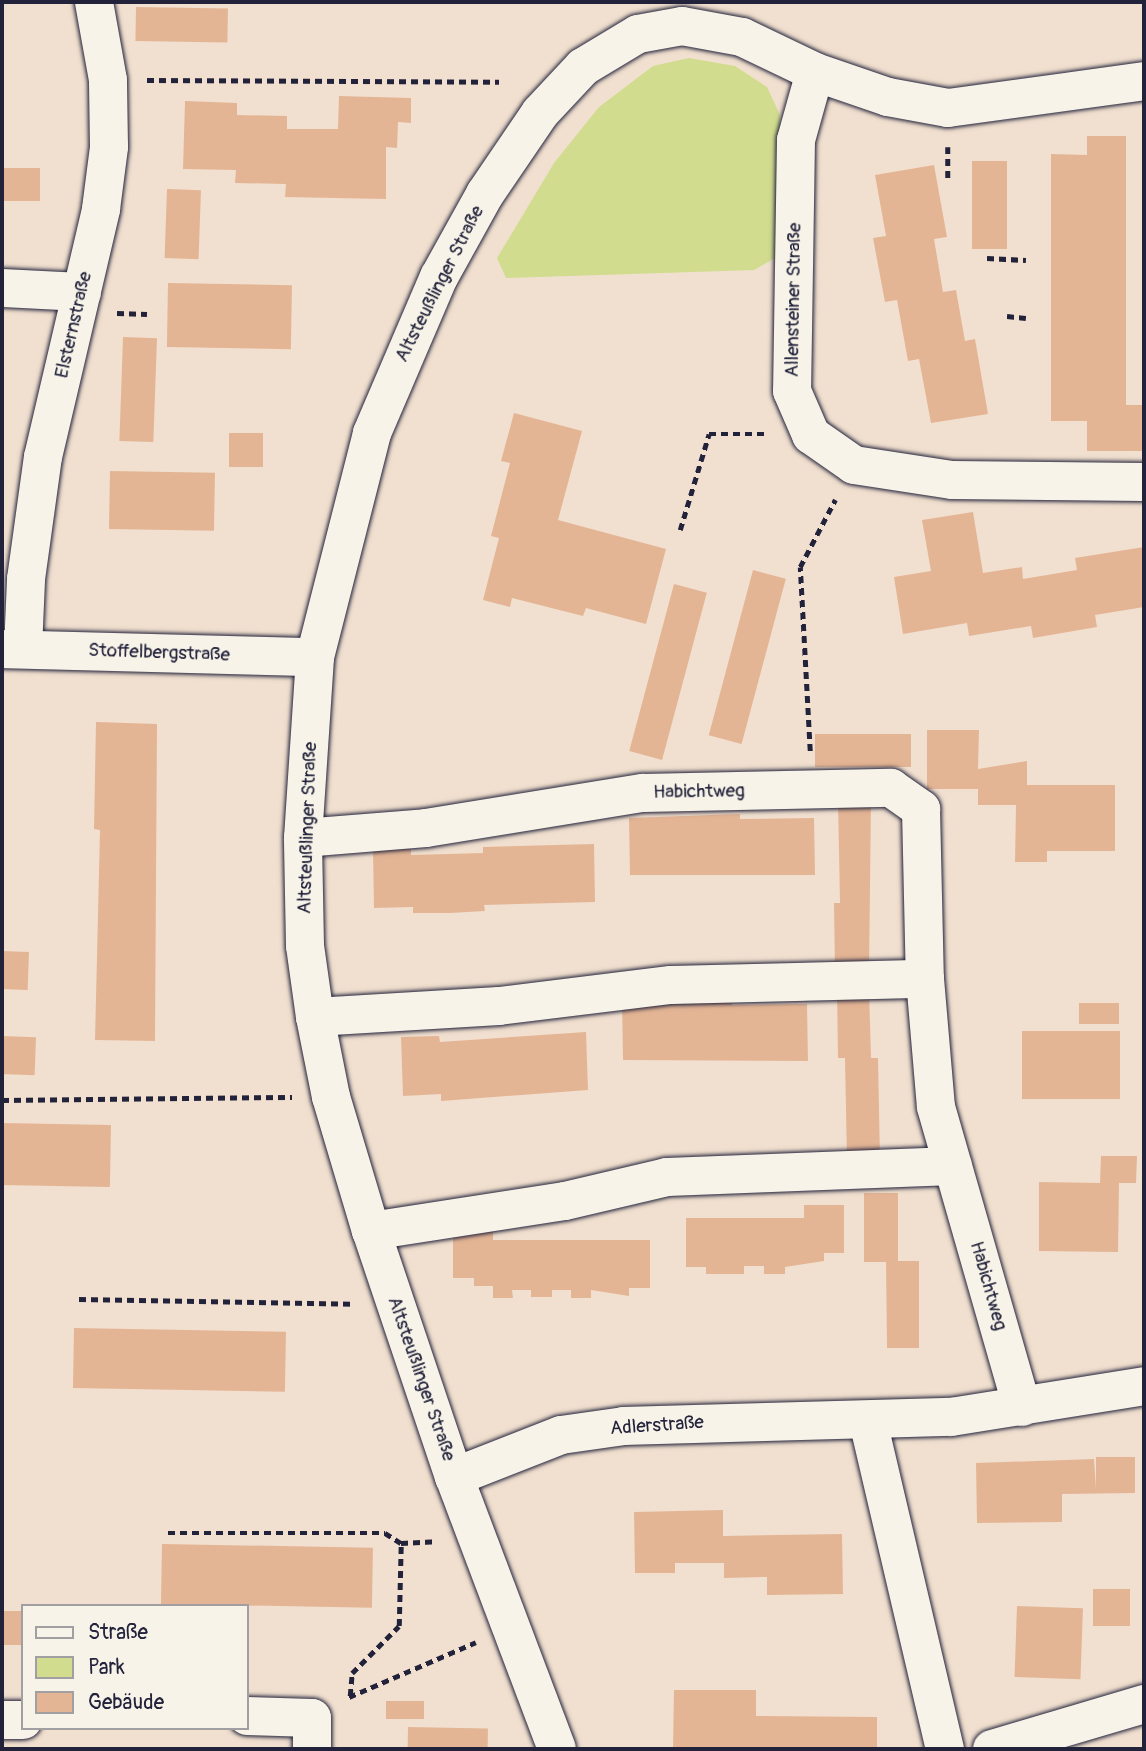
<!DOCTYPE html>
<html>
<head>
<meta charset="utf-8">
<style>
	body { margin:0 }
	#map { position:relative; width:1146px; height:1751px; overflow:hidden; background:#f1e0cf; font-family:Pangolin,sans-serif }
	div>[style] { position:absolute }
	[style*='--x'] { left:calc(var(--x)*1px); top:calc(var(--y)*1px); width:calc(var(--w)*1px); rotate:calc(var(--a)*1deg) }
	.green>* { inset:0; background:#d1dc8f }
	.building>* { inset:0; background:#e4b595; transform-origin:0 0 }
	.path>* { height:4.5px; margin-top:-2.25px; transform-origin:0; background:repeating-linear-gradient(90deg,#22223b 0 7px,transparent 0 12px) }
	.roads { filter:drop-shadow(0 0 2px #22223b) drop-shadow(0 0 2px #22223b) }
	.minor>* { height:38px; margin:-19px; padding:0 19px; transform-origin:19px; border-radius:19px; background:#f7f3e8 }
	.tertiary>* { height:38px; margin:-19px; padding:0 19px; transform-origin:19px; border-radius:19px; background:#f7f3e8 }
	span { translate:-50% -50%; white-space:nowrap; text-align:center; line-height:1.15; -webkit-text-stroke:5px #f7f3e8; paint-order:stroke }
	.street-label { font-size:19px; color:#22223b }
	.frame { position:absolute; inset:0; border:4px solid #22223b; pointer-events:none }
	.legend { position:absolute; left:21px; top:1604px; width:228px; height:126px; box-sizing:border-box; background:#f7f3e8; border:2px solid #a29fa3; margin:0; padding:9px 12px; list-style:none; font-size:21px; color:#22223b }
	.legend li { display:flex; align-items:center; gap:14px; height:35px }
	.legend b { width:35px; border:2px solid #a29fa3 }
</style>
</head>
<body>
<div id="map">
	<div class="green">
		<i style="clip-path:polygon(689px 58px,735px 66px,767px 87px,780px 115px,780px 255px,754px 270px,506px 278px,497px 258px,554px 163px,599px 107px,653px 66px)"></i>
	</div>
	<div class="building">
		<i style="left:136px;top:7px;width:92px;height:34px;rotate:1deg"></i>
		<i style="clip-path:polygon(339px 96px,411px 98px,411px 123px,398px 122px,397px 148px,386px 147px,386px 199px,285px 197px,286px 184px,235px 183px,236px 170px,183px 169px,185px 101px,237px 103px,237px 115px,287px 116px,287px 129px,338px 129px)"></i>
		<i style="clip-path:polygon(1087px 136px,1126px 136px,1126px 405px,1144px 405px,1144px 451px,1087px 451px,1087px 421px,1051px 421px,1051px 154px,1087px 155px)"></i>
		<i style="left:972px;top:161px;width:35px;height:88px"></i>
		<i style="clip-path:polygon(934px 165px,947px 237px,934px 239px,943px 292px,956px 290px,965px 341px,975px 339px,988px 414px,931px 423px,919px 359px,908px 361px,897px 300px,885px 302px,873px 238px,886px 236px,875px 175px)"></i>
		<i style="left:2px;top:168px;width:38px;height:33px"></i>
		<i style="left:167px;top:189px;width:34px;height:69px;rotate:2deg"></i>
		<i style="left:168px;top:283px;width:124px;height:64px;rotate:1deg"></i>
		<i style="left:123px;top:337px;width:34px;height:104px;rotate:2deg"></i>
		<i style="clip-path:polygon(514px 413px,582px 431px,558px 520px,666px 549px,646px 624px,586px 608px,583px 616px,512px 598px,510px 607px,483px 600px,499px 538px,491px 536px,510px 463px,501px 461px)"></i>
		<i style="left:229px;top:433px;width:34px;height:34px"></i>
		<i style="left:110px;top:471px;width:105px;height:58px;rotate:1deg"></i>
		<i style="clip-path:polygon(973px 512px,983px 573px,1022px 567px,1023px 579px,1077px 570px,1075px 558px,1144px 547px,1144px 607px,1095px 615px,1097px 627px,1033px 638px,1031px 626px,969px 636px,967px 623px,903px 634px,894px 577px,931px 571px,922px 520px)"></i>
		<i style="left:753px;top:570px;width:34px;height:171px;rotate:15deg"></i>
		<i style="left:674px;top:584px;width:34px;height:173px;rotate:15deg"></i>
		<i style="clip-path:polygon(96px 722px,157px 724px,155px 1041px,95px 1040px,100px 830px,94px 829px)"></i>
		<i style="clip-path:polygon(927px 730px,979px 730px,978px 769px,1027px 761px,1027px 785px,1115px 785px,1115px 851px,1047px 851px,1047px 862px,1015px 862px,1016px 805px,978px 805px,978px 789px,927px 789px)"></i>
		<i style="left:815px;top:734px;width:96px;height:33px"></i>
		<i style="clip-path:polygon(838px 800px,871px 800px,869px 972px,835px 972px,834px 903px,840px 903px)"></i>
		<i style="clip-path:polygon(740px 814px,740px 819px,814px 818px,815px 875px,630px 875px,629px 818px)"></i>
		<i style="clip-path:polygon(594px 844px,595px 902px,484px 905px,485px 911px,450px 913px,413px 913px,413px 907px,374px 908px,373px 850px,411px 849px,411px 855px,483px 853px,483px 847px)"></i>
		<i style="left:2px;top:951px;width:27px;height:38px;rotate:2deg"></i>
		<i style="clip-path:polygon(837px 989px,869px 989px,871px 1058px,878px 1058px,880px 1161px,847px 1162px,845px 1058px,838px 1058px)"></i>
		<i style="clip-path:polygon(732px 1001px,732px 1005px,807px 1004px,808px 1061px,623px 1060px,622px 1003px)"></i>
		<i style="left:1079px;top:1003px;width:40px;height:21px"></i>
		<i style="left:1120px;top:1031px;width:68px;height:98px;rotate:90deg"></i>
		<i style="clip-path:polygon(586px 1032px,588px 1090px,441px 1101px,441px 1094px,403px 1096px,401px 1037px,439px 1036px,440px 1042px)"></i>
		<i style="left:2px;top:1036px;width:34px;height:38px;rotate:2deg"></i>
		<i style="left:2px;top:1123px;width:109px;height:62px;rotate:1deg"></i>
		<i style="clip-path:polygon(1101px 1156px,1137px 1156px,1136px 1183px,1119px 1183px,1118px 1252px,1039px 1251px,1039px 1182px,1100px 1183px)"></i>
		<i style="clip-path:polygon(864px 1193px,898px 1193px,898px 1261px,919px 1261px,919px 1348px,887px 1348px,886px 1262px,864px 1262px)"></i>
		<i style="clip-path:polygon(804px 1205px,844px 1205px,844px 1253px,824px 1253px,824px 1261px,785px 1267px,785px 1274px,764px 1274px,764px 1266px,744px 1266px,744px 1274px,706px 1274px,706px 1267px,686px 1267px,686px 1218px,804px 1218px)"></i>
		<i style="clip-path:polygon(453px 1229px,493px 1229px,493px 1240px,650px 1240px,650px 1288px,629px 1288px,629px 1296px,591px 1290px,591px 1298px,571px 1298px,571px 1290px,552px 1290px,552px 1297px,531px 1297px,531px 1290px,512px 1290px,513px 1298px,493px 1298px,493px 1286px,474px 1286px,474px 1278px,453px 1278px)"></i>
		<i style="left:74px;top:1328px;width:212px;height:60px;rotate:1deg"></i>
		<i style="clip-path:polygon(1096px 1457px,1135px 1457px,1135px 1493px,1062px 1494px,1062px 1522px,977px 1523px,976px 1463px,1094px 1459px,1096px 1489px)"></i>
		<i style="clip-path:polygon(723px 1510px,723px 1536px,842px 1534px,843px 1594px,767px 1595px,767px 1577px,724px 1578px,724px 1563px,675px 1563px,675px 1573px,635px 1573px,634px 1512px)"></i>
		<i style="left:162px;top:1544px;width:211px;height:60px;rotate:1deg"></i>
		<i style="left:1093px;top:1589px;width:37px;height:37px"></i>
		<i style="left:1017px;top:1606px;width:66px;height:71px;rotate:2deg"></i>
		<i style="left:2px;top:1611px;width:21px;height:34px"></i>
		<i style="clip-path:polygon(674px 1690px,756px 1690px,756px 1716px,877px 1717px,877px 1749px,673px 1749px)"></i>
		<i style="left:386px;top:1701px;width:38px;height:18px"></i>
		<i style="left:408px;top:1727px;width:80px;height:22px;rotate:1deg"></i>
	</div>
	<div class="path">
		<i style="--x:147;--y:80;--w:352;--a:0.3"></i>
		<i style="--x:948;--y:147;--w:35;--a:90"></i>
		<i style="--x:987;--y:258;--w:39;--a:3"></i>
		<i style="--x:117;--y:313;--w:30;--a:2"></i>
		<i style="--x:1007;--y:316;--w:19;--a:6"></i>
		<i style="--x:680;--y:530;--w:100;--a:-73.2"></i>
		<i style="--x:709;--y:434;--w:59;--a:0"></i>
		<i style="--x:810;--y:751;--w:184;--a:-93.1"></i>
		<i style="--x:800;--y:567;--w:76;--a:-62.4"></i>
		<i style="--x:2;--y:1100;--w:290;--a:-0.6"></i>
		<i style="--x:79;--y:1299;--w:274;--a:1"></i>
		<i style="--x:168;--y:1533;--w:217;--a:0"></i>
		<i style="--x:385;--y:1533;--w:19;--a:32"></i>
		<i style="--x:350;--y:1696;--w:23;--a:-85"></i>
		<i style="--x:352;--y:1673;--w:66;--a:-45"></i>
		<i style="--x:399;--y:1626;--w:83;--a:-88.6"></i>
		<i style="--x:401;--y:1543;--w:35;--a:-3"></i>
		<i style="--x:349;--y:1697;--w:138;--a:-23.4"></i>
	</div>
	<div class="roads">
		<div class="minor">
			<i style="--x:815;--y:72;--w:71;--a:105.6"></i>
			<i style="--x:796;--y:140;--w:251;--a:90.9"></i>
			<i style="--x:792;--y:391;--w:48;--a:66.6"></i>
			<i style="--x:811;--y:435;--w:52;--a:34.9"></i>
			<i style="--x:854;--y:465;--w:99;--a:8.7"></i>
			<i style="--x:952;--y:480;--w:192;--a:0.6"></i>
			<i style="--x:2;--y:288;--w:80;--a:2.9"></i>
			<i style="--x:23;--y:649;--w:70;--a:-87.5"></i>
			<i style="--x:26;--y:579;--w:123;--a:-82.1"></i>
			<i style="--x:43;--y:457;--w:255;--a:-76.8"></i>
			<i style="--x:101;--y:209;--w:63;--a:-82.6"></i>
			<i style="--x:109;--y:147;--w:67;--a:-90.9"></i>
			<i style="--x:108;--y:80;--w:79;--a:-100.2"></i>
			<i style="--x:303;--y:838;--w:123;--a:-4.6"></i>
			<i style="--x:426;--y:828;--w:220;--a:-9.2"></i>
			<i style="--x:643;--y:793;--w:248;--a:-1.2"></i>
			<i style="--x:891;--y:788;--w:37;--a:35"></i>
			<i style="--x:921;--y:809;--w:170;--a:88.7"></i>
			<i style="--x:925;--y:979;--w:128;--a:85.1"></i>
			<i style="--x:936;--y:1107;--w:312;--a:74"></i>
			<i style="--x:315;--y:1017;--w:184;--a:-3.4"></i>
			<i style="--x:499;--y:1006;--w:173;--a:-7"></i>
			<i style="--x:671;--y:985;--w:254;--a:-1.4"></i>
			<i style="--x:371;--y:1231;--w:196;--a:-8.8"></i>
			<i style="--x:565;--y:1201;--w:105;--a:-13.2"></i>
			<i style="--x:667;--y:1177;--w:286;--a:-2.2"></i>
			<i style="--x:868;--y:1421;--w:337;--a:76.8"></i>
			<i style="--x:454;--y:1477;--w:115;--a:-21.4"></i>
			<i style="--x:561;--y:1435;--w:64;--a:-8.1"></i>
			<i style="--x:624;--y:1426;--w:327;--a:-1.6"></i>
			<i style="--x:951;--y:1417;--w:195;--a:-9.1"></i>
			<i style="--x:247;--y:1716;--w:65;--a:1.8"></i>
			<i style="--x:312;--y:1718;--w:31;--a:90"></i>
			<i style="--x:2;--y:1720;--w:21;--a:0"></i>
			<i style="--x:992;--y:1749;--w:159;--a:-16.5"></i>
		</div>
		<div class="tertiary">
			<i style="--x:2;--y:649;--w:313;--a:1.5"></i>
			<i style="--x:557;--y:1749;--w:291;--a:-110.7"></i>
			<i style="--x:454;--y:1477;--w:260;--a:-108.6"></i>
			<i style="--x:371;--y:1231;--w:140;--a:-106.6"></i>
			<i style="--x:331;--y:1097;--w:82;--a:-101.3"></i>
			<i style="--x:315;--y:1017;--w:72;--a:-98"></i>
			<i style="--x:305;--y:946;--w:108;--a:-91.1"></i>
			<i style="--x:303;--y:838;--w:181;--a:-86.2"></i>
			<i style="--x:315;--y:657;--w:231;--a:-75.7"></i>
			<i style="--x:372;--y:433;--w:170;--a:-66.8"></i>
			<i style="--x:439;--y:277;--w:95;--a:-61"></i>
			<i style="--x:485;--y:194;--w:98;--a:-55.8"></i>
			<i style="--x:540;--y:113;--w:63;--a:-46.9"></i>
			<i style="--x:583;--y:67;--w:64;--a:-31"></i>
			<i style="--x:638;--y:34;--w:45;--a:-10.3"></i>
			<i style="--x:682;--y:26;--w:61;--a:10.4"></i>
			<i style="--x:742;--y:37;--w:81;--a:25.6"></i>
			<i style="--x:815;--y:72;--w:77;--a:18.9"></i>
			<i style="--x:888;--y:97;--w:61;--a:10.4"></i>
			<i style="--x:948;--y:108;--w:198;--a:-7.8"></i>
		</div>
	</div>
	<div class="street-label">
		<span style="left:440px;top:284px;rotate:-63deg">Altsteußlinger Straße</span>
		<span style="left:794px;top:300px;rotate:-89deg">Allensteiner Straße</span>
		<span style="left:74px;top:325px;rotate:-77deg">Elsternstraße</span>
		<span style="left:159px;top:653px;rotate:2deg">Stoffelbergstraße</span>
		<span style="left:699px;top:792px;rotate:-1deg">Habichtweg</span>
		<span style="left:308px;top:828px;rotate:-88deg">Altsteußlinger Straße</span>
		<span style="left:988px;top:1286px;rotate:74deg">Habichtweg</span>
		<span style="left:421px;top:1379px;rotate:71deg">Altsteußlinger Straße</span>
		<span style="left:657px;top:1426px;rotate:-4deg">Adlerstraße</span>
	</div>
	<div class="frame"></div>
	<ul class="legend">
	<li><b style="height:9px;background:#f7f3e8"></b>Straße</li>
	<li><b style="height:19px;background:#d1dc8f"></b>Park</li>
	<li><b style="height:19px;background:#e4b595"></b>Gebäude</li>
	</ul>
</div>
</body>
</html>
